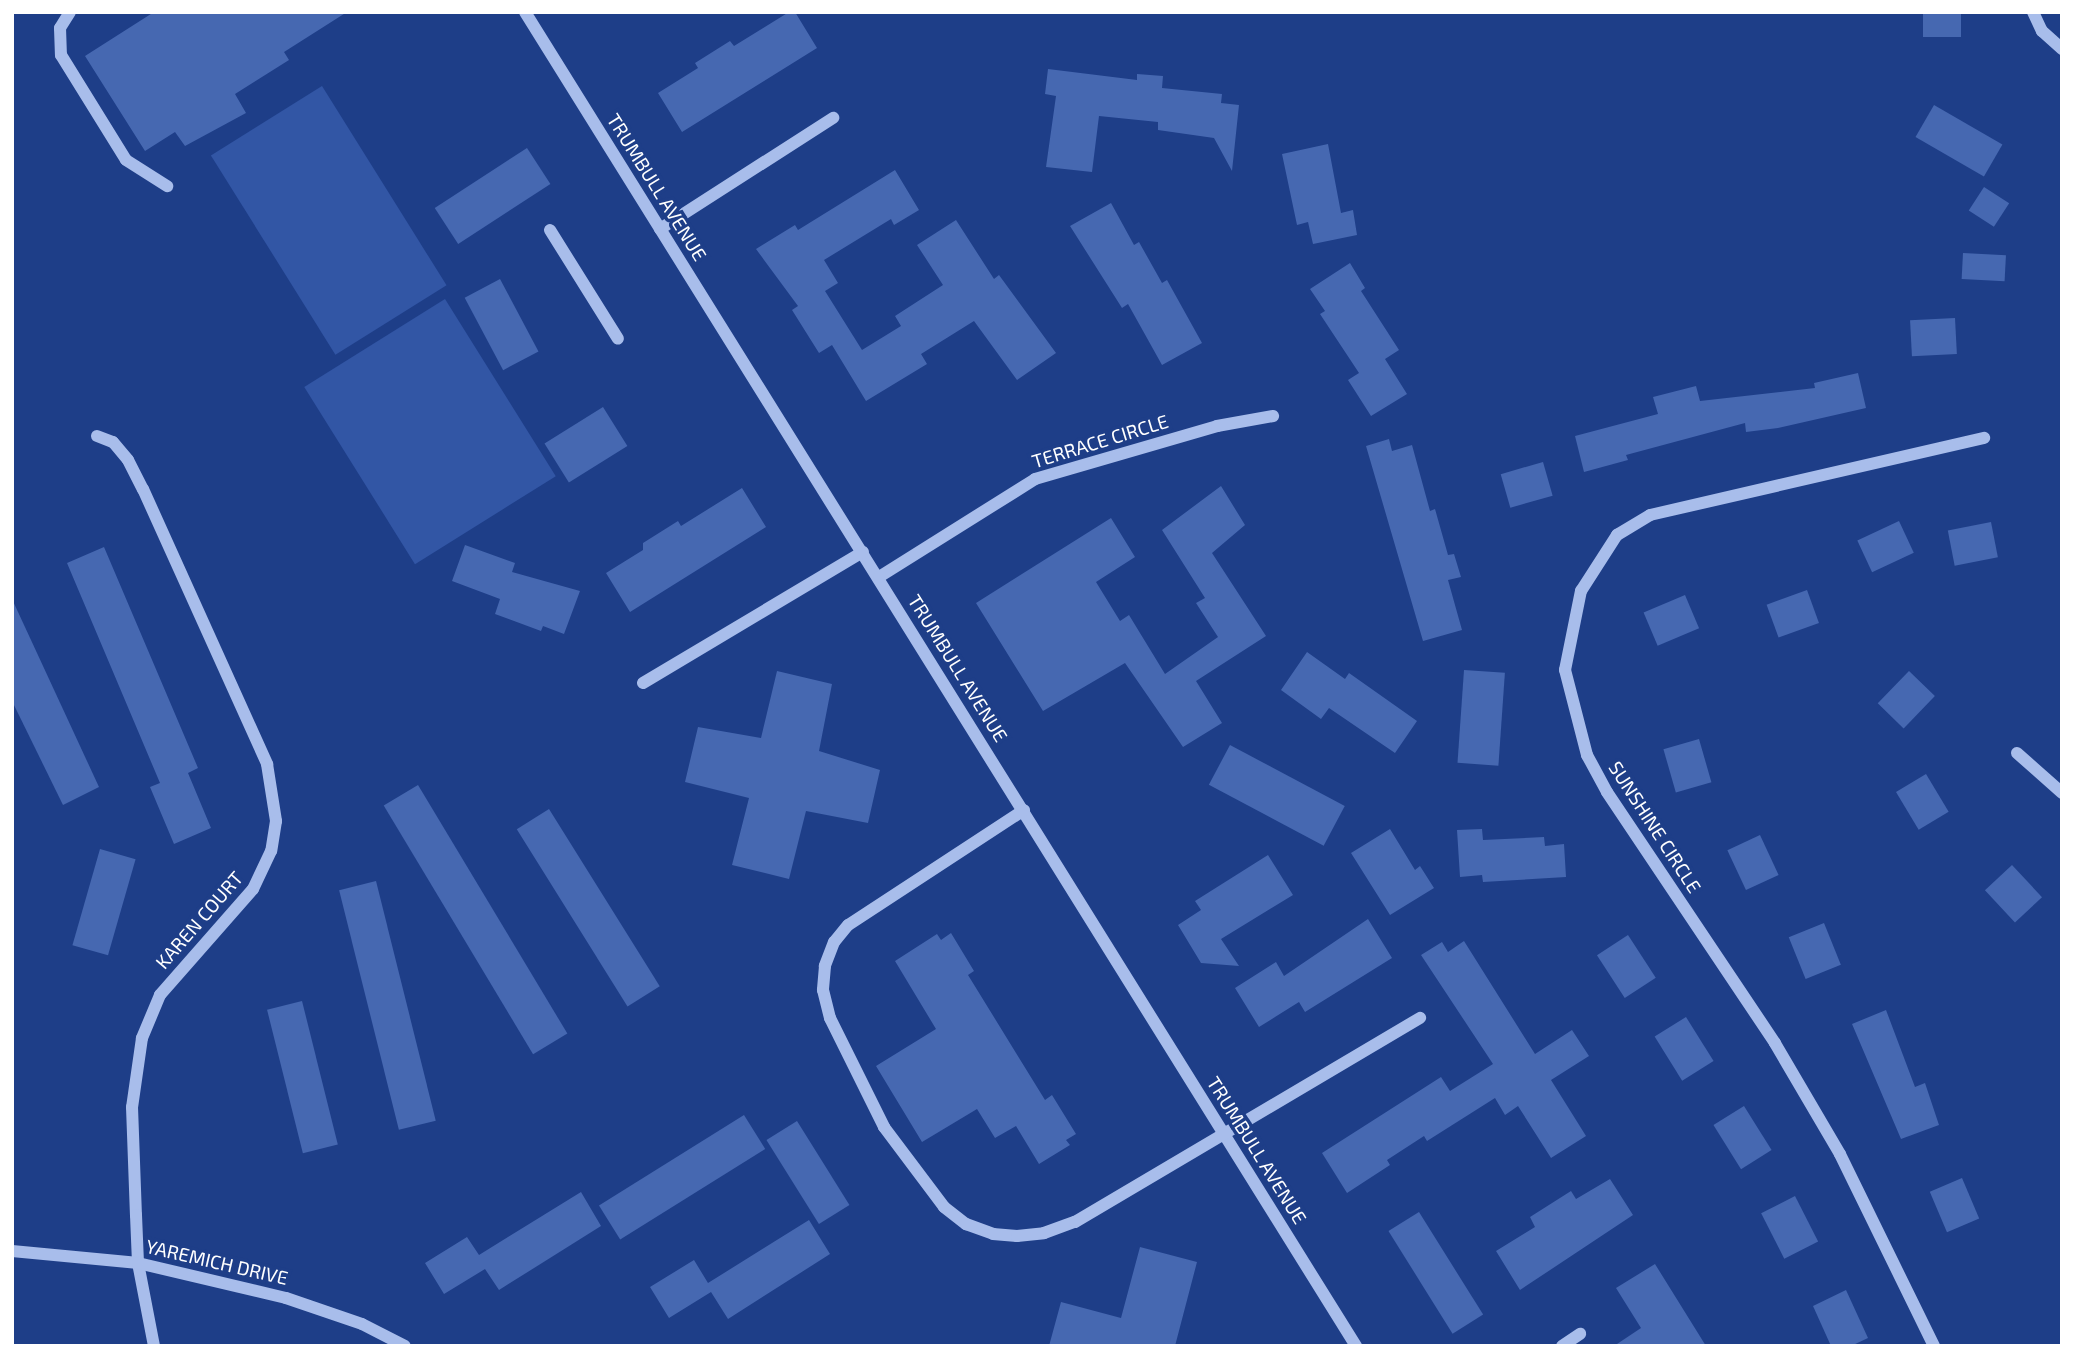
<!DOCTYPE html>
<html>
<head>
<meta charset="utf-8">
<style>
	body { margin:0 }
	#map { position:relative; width:2074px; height:1358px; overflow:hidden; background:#1e3e88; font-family:"Exo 2",sans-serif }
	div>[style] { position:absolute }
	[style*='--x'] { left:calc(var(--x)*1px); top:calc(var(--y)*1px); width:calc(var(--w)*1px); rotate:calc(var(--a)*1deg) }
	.green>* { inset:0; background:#3256a5; transform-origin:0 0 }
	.building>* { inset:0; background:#4668b1; transform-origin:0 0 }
	.minor>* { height:12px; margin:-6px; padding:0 6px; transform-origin:6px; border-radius:6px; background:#a8bdeb }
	span { translate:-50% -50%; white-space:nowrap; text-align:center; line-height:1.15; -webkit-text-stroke:7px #1e3e88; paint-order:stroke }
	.street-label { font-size:19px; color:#fff }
	.frame { position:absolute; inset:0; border:14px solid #fff; pointer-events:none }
</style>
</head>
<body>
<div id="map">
	<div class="green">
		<i style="left:322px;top:86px;width:235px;height:131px;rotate:58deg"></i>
		<i style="left:445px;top:299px;width:209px;height:166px;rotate:58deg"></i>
	</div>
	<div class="building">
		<i style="clip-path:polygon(154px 12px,347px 12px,284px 52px,289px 60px,235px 94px,246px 113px,185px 146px,175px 132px,145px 151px,85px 56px)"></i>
		<i style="clip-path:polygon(789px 12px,795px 12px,817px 48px,682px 132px,658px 93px,698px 68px,695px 63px,730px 41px,734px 46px)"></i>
		<i style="left:1923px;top:12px;width:38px;height:25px"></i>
		<i style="clip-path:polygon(1048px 69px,1137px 80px,1137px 74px,1163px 76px,1162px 88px,1222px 94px,1221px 103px,1239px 105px,1232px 171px,1214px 138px,1158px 130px,1158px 122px,1099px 116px,1092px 172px,1046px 167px,1056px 96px,1045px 94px)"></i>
		<i style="left:1934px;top:105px;width:79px;height:37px;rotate:30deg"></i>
		<i style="clip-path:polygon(1328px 144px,1341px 213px,1353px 210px,1357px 235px,1313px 244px,1308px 222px,1297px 225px,1282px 154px)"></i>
		<i style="left:527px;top:148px;width:43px;height:110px;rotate:57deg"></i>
		<i style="clip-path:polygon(895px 170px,919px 210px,894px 225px,891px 219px,824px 260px,838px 283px,825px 291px,862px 350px,901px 326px,895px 316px,943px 285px,917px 245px,956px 220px,994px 279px,999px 275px,1056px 353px,1017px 380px,974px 321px,921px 354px,927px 364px,866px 401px,832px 345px,819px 353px,792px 310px,798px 306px,756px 249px,795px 225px,798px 230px)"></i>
		<i style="left:1984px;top:187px;width:30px;height:28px;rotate:33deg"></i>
		<i style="clip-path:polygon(1111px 203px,1134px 245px,1139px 242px,1162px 283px,1167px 280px,1202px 343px,1162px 365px,1128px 304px,1122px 308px,1070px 226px)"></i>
		<i style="left:1963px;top:253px;width:43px;height:26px;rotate:3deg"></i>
		<i style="clip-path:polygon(1350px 263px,1365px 288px,1361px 291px,1399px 350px,1385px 359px,1407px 394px,1371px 416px,1348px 380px,1359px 373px,1320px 314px,1325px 311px,1310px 289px)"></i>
		<i style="left:500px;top:279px;width:82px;height:40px;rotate:62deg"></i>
		<i style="left:1955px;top:318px;width:36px;height:45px;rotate:87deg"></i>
		<i style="clip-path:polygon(1858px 373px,1866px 408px,1778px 428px,1746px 432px,1745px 423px,1626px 455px,1628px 460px,1584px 472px,1575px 436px,1658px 414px,1653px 397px,1696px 386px,1700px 401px,1815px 388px,1814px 383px)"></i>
		<i style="left:603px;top:407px;width:46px;height:69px;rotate:58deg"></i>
		<i style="clip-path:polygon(1389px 439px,1392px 451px,1412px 445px,1430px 511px,1435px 509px,1448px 555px,1454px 554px,1461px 577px,1448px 580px,1462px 630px,1423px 641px,1366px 446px)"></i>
		<i style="left:1543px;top:462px;width:35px;height:44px;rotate:74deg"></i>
		<i style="clip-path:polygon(1221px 486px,1245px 525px,1212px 553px,1266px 636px,1196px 681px,1222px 723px,1183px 747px,1125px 663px,1043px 711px,976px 603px,1111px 518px,1135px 557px,1096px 582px,1120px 621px,1129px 615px,1165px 674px,1218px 637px,1196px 603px,1205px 598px,1162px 530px)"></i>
		<i style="clip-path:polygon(742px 488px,766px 527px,630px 612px,606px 573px,643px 550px,643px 543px,678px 521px,681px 526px)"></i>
		<i style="left:1899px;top:521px;width:35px;height:46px;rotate:65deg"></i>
		<i style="left:1991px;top:522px;width:36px;height:44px;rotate:79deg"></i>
		<i style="clip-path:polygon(465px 545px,515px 563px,512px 572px,580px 591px,564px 634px,543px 626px,541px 631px,495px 614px,500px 599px,452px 581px)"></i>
		<i style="clip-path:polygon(104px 547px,198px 768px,188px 773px,211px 828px,174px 844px,150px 787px,160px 783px,67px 563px)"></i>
		<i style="left:1807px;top:590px;width:35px;height:43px;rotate:70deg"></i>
		<i style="left:1685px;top:595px;width:36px;height:45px;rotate:67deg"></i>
		<i style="clip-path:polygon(12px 599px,99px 787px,63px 805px,12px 701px)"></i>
		<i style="clip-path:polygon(1307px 652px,1345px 679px,1349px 673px,1417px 721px,1395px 753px,1329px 708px,1321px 719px,1281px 690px)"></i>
		<i style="left:1464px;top:670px;width:41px;height:93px;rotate:4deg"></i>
		<i style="clip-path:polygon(777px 671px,832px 684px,819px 751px,880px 770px,868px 823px,806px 811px,789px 879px,732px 865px,749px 798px,685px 782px,698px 727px,761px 738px)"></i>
		<i style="left:1909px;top:671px;width:36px;height:45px;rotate:44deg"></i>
		<i style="left:1699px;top:739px;width:45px;height:37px;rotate:74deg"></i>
		<i style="left:1230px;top:745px;width:130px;height:45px;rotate:28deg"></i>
		<i style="left:1926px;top:774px;width:44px;height:35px;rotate:59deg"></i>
		<i style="left:418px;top:785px;width:290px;height:40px;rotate:59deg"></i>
		<i style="left:549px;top:809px;width:209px;height:38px;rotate:58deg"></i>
		<i style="clip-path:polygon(1390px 829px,1415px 870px,1420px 866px,1434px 888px,1390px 915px,1351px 853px)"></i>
		<i style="clip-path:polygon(1482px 829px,1483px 840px,1544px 837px,1545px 846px,1564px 844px,1566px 877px,1483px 882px,1482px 875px,1460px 877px,1457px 830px)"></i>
		<i style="left:1760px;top:835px;width:44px;height:36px;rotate:65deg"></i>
		<i style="left:100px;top:849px;width:37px;height:100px;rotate:16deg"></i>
		<i style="clip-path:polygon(1268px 855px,1293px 895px,1221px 939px,1239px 966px,1201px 963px,1178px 925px,1201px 910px,1195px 901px)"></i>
		<i style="left:2012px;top:865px;width:44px;height:37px;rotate:47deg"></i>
		<i style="left:376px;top:881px;width:247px;height:38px;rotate:76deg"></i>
		<i style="clip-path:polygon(1368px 919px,1392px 958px,1305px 1012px,1299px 1002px,1259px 1027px,1235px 988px,1276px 962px,1284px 976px)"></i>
		<i style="left:1824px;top:923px;width:45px;height:38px;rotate:68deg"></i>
		<i style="clip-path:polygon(951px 933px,974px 971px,968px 975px,1045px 1100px,1052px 1095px,1076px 1134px,1066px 1140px,1070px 1145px,1039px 1164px,1016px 1126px,995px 1138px,977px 1109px,922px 1142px,876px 1066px,936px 1029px,895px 961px,937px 934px,941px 940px)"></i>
		<i style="left:1628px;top:935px;width:51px;height:37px;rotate:57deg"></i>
		<i style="clip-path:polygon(1464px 941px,1535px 1054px,1572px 1030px,1589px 1056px,1551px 1080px,1586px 1136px,1551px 1158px,1518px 1106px,1505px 1115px,1495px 1098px,1427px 1141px,1424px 1136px,1387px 1160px,1390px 1165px,1347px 1193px,1322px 1153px,1441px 1077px,1450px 1091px,1493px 1064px,1421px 955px,1442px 942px,1448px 952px)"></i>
		<i style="left:302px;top:1001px;width:148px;height:36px;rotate:76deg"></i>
		<i style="clip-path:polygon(1886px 1010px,1915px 1087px,1925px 1083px,1939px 1125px,1901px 1139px,1852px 1024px)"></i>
		<i style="left:1686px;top:1017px;width:52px;height:37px;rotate:58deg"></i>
		<i style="left:1744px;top:1106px;width:52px;height:36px;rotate:58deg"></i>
		<i style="left:744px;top:1115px;width:40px;height:171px;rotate:58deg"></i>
		<i style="left:797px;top:1121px;width:99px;height:36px;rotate:58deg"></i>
		<i style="left:1962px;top:1178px;width:44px;height:35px;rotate:67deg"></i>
		<i style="clip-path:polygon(1610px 1179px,1633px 1215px,1520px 1290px,1496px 1251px,1535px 1227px,1530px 1217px,1571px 1191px,1576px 1199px)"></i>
		<i style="clip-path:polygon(581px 1192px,601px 1226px,499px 1290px,485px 1269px,444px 1294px,425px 1263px,467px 1237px,479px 1255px)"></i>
		<i style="left:1795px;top:1196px;width:51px;height:38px;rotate:63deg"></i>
		<i style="left:1419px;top:1212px;width:121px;height:36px;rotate:58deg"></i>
		<i style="clip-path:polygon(809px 1220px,830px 1254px,728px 1319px,711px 1292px,669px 1318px,650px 1287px,694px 1260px,708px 1283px)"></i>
		<i style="clip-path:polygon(1140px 1247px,1197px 1262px,1175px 1346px,1049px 1346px,1061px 1302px,1121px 1318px)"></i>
		<i style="clip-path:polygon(1655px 1264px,1706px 1346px,1614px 1346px,1641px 1328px,1616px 1288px)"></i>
		<i style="clip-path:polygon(1846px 1290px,1868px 1338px,1851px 1346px,1831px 1346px,1813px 1306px)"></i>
	</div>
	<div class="minor">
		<i style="--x:70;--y:12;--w:19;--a:122"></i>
		<i style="--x:60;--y:28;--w:27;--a:88"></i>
		<i style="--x:61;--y:55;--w:123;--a:58.2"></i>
		<i style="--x:126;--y:160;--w:49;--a:32.4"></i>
		<i style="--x:525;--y:12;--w:1572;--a:58.08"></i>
		<i style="--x:2033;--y:12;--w:21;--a:65"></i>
		<i style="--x:2042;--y:31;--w:27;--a:42"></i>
		<i style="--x:660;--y:229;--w:206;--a:-32.7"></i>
		<i style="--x:550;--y:230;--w:128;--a:58"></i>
		<i style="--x:97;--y:436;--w:17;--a:21"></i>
		<i style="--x:113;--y:442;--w:23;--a:50"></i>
		<i style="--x:128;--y:460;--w:33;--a:63"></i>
		<i style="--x:143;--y:489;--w:302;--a:65.7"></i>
		<i style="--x:267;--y:764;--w:58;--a:81"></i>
		<i style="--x:276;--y:821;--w:30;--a:99"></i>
		<i style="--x:271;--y:851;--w:42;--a:115.3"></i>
		<i style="--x:253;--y:889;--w:141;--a:131.3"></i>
		<i style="--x:160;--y:995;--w:47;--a:112.7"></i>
		<i style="--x:142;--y:1038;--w:70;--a:98.2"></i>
		<i style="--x:132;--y:1107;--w:108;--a:87.9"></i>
		<i style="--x:136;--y:1215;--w:48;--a:87.6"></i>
		<i style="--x:138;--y:1263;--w:85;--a:79.1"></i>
		<i style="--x:879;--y:577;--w:184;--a:-32.1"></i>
		<i style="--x:1035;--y:479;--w:190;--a:-16.2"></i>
		<i style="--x:1217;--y:426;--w:57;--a:-10.1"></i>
		<i style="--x:643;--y:683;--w:256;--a:-30.8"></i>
		<i style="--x:2017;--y:753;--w:60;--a:41.6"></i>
		<i style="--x:1024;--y:810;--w:210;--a:146.8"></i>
		<i style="--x:848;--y:925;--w:22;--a:129"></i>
		<i style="--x:834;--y:942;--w:26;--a:111"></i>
		<i style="--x:825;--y:966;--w:24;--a:95"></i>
		<i style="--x:823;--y:990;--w:29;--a:76"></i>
		<i style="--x:830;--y:1018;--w:122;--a:63.6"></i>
		<i style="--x:884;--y:1127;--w:100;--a:53.1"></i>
		<i style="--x:944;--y:1207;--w:28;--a:38"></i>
		<i style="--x:966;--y:1224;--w:29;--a:20"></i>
		<i style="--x:993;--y:1234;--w:24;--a:5"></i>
		<i style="--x:1017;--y:1236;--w:27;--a:-6"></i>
		<i style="--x:1044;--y:1233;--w:33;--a:-20"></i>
		<i style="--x:1075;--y:1222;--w:401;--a:-30.6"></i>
		<i style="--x:12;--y:1251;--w:127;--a:5.4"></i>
		<i style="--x:138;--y:1263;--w:152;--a:13.3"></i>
		<i style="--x:286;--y:1298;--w:80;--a:18.9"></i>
		<i style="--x:362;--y:1324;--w:48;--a:27.1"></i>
		<i style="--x:1562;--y:1346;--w:22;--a:-34"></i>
		<i style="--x:1934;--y:1346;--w:214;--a:-116.1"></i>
		<i style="--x:1840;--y:1154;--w:129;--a:-120.4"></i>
		<i style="--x:1775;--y:1043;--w:302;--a:-123.8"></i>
		<i style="--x:1607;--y:792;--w:42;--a:-118.4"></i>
		<i style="--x:1587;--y:755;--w:88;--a:-104.5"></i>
		<i style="--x:1565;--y:670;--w:81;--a:-78.6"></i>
		<i style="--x:1581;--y:591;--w:67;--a:-57.3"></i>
		<i style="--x:1617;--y:535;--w:39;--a:-31"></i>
		<i style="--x:1650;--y:515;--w:343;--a:-13"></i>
	</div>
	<div class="street-label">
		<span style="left:657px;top:187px;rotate:58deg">TRUMBULL AVENUE</span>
		<span style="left:1100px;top:441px;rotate:-17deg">TERRACE CIRCLE</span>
		<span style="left:958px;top:668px;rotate:58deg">TRUMBULL AVENUE</span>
		<span style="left:1655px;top:827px;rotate:57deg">SUNSHINE CIRCLE</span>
		<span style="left:199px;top:920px;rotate:-49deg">KAREN COURT</span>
		<span style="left:1257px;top:1150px;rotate:58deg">TRUMBULL AVENUE</span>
		<span style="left:217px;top:1262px;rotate:13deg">YAREMICH DRIVE</span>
	</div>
	<div class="frame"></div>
</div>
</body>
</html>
